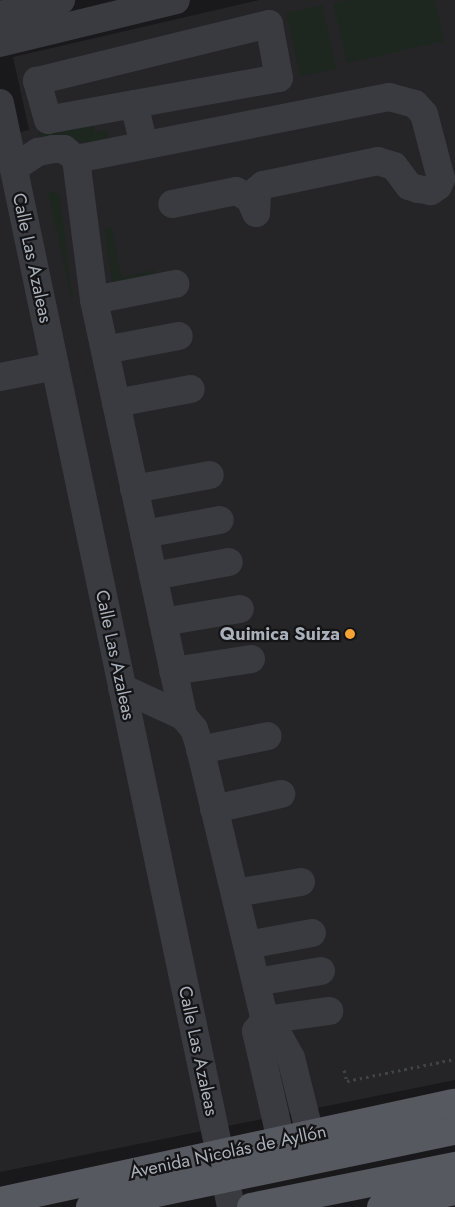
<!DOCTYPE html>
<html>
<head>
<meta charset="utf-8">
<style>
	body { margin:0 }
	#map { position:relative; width:455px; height:1207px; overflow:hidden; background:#19191b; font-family:Jost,sans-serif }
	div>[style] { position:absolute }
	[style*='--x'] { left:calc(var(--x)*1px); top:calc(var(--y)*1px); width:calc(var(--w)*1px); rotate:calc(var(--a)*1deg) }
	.built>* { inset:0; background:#252528 }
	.green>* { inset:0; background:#1e271f; transform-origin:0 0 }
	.path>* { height:3px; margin-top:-1.5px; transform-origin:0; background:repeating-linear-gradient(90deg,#404347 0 2.5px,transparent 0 6.5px) }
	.minor>* { height:28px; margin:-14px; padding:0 14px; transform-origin:14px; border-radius:14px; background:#3a3b40 }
	.major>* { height:28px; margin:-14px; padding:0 14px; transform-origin:14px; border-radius:14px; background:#56595f }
	.dots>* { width:14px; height:14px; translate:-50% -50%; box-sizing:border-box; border:2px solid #141416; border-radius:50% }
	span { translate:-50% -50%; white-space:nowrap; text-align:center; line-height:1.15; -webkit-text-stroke:4.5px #141416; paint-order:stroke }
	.street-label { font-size:18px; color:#abb1bb }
	.poi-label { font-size:18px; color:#abb1bb; font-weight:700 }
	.right { translate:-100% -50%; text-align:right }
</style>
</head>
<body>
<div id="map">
	<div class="built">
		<i style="clip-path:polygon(259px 0,455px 0,455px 1080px,0 1172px,0 137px,29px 130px,13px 57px)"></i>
	</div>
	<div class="green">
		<i style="clip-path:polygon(344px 0,435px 0,444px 41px,347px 63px,333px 3px)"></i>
		<i style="left:322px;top:5px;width:65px;height:37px;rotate:77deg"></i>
		<i style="clip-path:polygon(93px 124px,95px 132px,107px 130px,109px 139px,84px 143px,65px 137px,41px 139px,38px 132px)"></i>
		<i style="clip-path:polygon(52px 191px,60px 195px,73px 307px,155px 689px,48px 192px)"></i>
		<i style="clip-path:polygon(112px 227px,122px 277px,155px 270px,155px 276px,116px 284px,112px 282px,104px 229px)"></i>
	</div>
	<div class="path">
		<i style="--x:344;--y:1070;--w:11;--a:75"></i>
		<i style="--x:347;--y:1081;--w:110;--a:-11.5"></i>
	</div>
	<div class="minor">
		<i style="--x:0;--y:15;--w:63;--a:-13.8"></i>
		<i style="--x:0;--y:43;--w:181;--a:-13.7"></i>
		<i style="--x:0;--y:103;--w:1128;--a:78.18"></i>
		<i style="--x:134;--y:104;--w:87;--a:169.5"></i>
		<i style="--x:48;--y:120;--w:41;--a:-105.8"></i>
		<i style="--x:37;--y:81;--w:239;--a:-13.8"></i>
		<i style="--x:269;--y:24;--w:55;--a:79.5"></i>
		<i style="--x:279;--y:78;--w:147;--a:169.8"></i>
		<i style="--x:134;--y:104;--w:42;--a:76.3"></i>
		<i style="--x:76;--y:159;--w:142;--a:82.7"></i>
		<i style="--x:94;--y:300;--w:425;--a:77.9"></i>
		<i style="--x:183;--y:716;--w:17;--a:50"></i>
		<i style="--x:194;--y:729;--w:16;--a:72"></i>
		<i style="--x:199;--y:744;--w:284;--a:76.6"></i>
		<i style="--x:265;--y:1020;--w:16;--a:45"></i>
		<i style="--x:276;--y:1031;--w:31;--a:61"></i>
		<i style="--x:291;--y:1058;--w:78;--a:76"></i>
		<i style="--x:14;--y:168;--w:29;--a:-34"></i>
		<i style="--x:38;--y:152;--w:15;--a:-11"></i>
		<i style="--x:53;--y:149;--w:11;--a:0"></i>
		<i style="--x:64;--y:149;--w:16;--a:40"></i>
		<i style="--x:76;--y:159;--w:319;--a:-11.2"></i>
		<i style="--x:389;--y:97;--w:27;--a:15"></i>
		<i style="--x:415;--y:104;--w:13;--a:48"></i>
		<i style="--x:424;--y:114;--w:67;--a:75.3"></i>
		<i style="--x:441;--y:179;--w:8;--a:113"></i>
		<i style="--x:438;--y:186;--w:9;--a:144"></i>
		<i style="--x:431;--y:191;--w:13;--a:-171"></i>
		<i style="--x:418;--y:189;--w:9;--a:-162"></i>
		<i style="--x:409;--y:186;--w:25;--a:-127"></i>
		<i style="--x:394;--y:166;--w:17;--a:-163"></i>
		<i style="--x:378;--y:161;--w:117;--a:168.2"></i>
		<i style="--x:263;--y:185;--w:8;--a:140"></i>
		<i style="--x:257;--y:190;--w:23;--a:92"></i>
		<i style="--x:256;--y:213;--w:15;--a:-113"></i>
		<i style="--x:250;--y:199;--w:16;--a:-150"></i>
		<i style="--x:236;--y:191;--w:65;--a:168.5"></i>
		<i style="--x:94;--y:300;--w:83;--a:-11.2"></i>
		<i style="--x:105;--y:350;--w:75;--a:-10.7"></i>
		<i style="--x:0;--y:377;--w:56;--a:-11.3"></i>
		<i style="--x:116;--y:403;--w:76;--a:-10.6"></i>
		<i style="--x:134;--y:489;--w:77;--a:-10.4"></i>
		<i style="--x:144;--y:534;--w:77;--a:-10.4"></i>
		<i style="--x:153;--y:576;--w:77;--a:-10.4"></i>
		<i style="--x:163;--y:622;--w:78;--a:-9.6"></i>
		<i style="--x:173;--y:671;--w:79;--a:-8.7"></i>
		<i style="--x:122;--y:688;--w:67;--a:24.7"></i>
		<i style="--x:200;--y:750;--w:69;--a:-11.6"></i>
		<i style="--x:214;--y:809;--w:69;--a:-12.6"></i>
		<i style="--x:235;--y:893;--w:67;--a:-9.5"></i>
		<i style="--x:247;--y:945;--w:66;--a:-10.5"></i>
		<i style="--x:256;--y:982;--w:66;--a:-9.6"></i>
		<i style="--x:281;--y:1141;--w:113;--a:-102.8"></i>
		<i style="--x:256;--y:1031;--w:14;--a:-51"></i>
		<i style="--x:265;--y:1020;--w:65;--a:-8"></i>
	</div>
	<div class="major">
		<i style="--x:0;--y:1201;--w:465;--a:-12.2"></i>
		<i style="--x:90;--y:1207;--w:373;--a:-11.8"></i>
		<i style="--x:251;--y:1207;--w:208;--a:-11.4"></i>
		<i style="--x:381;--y:1207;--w:76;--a:-12.2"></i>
	</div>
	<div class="dots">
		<i style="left:350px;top:634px;background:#f7a334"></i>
	</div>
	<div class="street-label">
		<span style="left:32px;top:258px;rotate:78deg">Calle Las Azaleas</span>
		<span style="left:115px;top:655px;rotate:78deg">Calle Las Azaleas</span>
		<span style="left:198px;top:1051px;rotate:78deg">Calle Las Azaleas</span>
		<span style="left:228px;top:1152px;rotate:-12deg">Avenida Nicolás de Ayllón</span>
	</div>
	<div class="poi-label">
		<span class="right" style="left:340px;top:634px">Quimica Suiza</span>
	</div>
</div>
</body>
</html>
